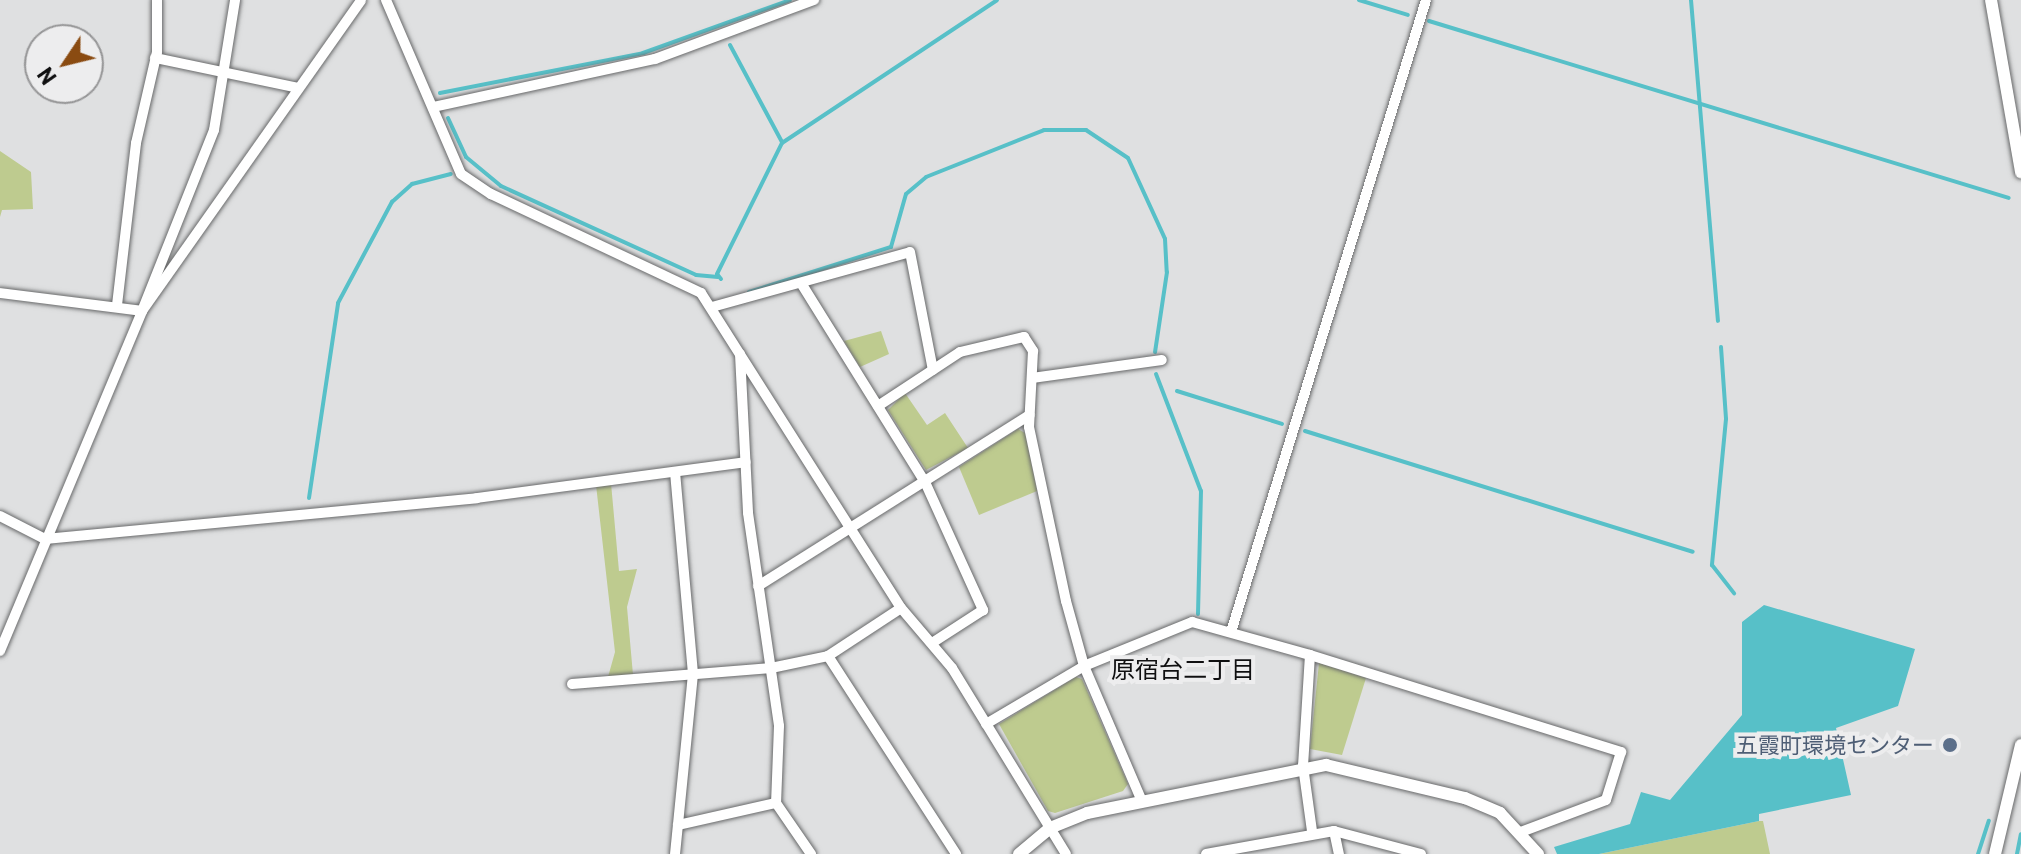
<!DOCTYPE html>
<html>
<head>
<meta charset="utf-8">
<style>
	body { margin:0 }
	#map { position:relative; width:2021px; height:854px; overflow:hidden; background:#dfe0e1; font-family:Barlow,"Noto Sans JP",sans-serif }
	div>[style] { position:absolute }
	[style*='--x'] { left:calc(var(--x)*1px); top:calc(var(--y)*1px); width:calc(var(--w)*1px); rotate:calc(var(--a)*1deg) }
	.green>* { inset:0; background:#becb8f }
	.water>* { inset:0; background:#57c0c8 }
	.stream>* { height:4px; margin:-2px; padding:0 2px; transform-origin:2px; border-radius:2px; background:#57c0c8 }
	.roads { filter:drop-shadow(0 0 2px #68696a) drop-shadow(0 0 2px #68696a) }
	.minor>* { height:10px; margin:-5px; padding:0 5px; transform-origin:5px; border-radius:5px; background:#fff }
	.tertiary>* { height:12px; margin:-6px; padding:0 6px; transform-origin:6px; border-radius:6px; background:#fff }
	.dots>* { width:22px; height:22px; translate:-50% -50%; box-sizing:border-box; border:4px solid #ededee; border-radius:50% }
	span { translate:-50% -50%; white-space:nowrap; text-align:center; line-height:1.15; -webkit-text-stroke:8px #ededee; paint-order:stroke }
	.service-label { font-size:22px; color:#4e5e75 }
	.right { translate:-100% -50%; text-align:right }
	.neighbourhood-label { font-size:24px; color:#101011 }
	.north { position:absolute; left:24px; top:24px; width:80px; height:80px; box-sizing:border-box; background:#ededee; border:2px solid #959596; border-radius:50%; rotate:235deg; font-size:22px; font-weight:700; line-height:32px; text-align:center; color:#101011 }
	.north::after { content:''; display:block; margin:auto; width:28px; height:36px; background:#8a4b11; clip-path:polygon(50% 0,100% 100%,50% 72%,0 100%) }
</style>
</head>
<body>
<div id="map">
	<div class="green">
		<i style="clip-path:polygon(0 151px,31px 172px,33px 209px,2px 210px,0 217px)"></i>
		<i style="clip-path:polygon(881px 331px,889px 354px,860px 367px,844px 341px)"></i>
		<i style="clip-path:polygon(905px 393px,927px 425px,945px 413px,968px 448px,926px 470px,888px 410px)"></i>
		<i style="clip-path:polygon(1018px 429px,1025px 433px,1037px 491px,979px 515px,959px 467px)"></i>
		<i style="clip-path:polygon(611px 483px,619px 571px,637px 569px,627px 607px,633px 675px,608px 677px,615px 652px,596px 485px)"></i>
		<i style="clip-path:polygon(1319px 663px,1366px 678px,1342px 755px,1310px 749px)"></i>
		<i style="clip-path:polygon(1076px 677px,1082px 679px,1128px 784px,1123px 791px,1055px 813px,1048px 811px,999px 724px)"></i>
		<i style="clip-path:polygon(1763px 821px,1770px 854px,1599px 854px,1759px 821px)"></i>
	</div>
	<div class="water">
		<i style="clip-path:polygon(1764px 605px,1915px 649px,1898px 706px,1836px 728px,1851px 795px,1759px 814px,1759px 821px,1599px 854px,1557px 854px,1554px 847px,1630px 824px,1641px 792px,1670px 800px,1742px 715px,1742px 622px)"></i>
	</div>
	<div class="stream">
		<i style="--x:1359;--y:0;--w:51;--a:17"></i>
		<i style="--x:1691;--y:0;--w:322;--a:85.2"></i>
		<i style="--x:1429;--y:21;--w:606;--a:16.97"></i>
		<i style="--x:730;--y:45;--w:110;--a:61.8"></i>
		<i style="--x:440;--y:93;--w:207;--a:-11.1"></i>
		<i style="--x:643;--y:53;--w:156;--a:-19.8"></i>
		<i style="--x:448;--y:118;--w:43;--a:65.2"></i>
		<i style="--x:466;--y:157;--w:45;--a:39.6"></i>
		<i style="--x:501;--y:186;--w:214;--a:24.5"></i>
		<i style="--x:696;--y:275;--w:22;--a:5"></i>
		<i style="--x:721;--y:279;--w:6;--a:-129"></i>
		<i style="--x:717;--y:274;--w:146;--a:-63.6"></i>
		<i style="--x:782;--y:143;--w:258;--a:-33.6"></i>
		<i style="--x:749;--y:292;--w:149;--a:-17.6"></i>
		<i style="--x:891;--y:247;--w:55;--a:-74.2"></i>
		<i style="--x:906;--y:194;--w:26;--a:-40"></i>
		<i style="--x:926;--y:177;--w:127;--a:-21.7"></i>
		<i style="--x:1044;--y:130;--w:42;--a:0"></i>
		<i style="--x:1086;--y:130;--w:50;--a:33.7"></i>
		<i style="--x:1128;--y:158;--w:89;--a:65.4"></i>
		<i style="--x:1165;--y:239;--w:33;--a:87"></i>
		<i style="--x:1167;--y:272;--w:81;--a:98.5"></i>
		<i style="--x:1721;--y:347;--w:72;--a:86"></i>
		<i style="--x:1726;--y:419;--w:147;--a:95.5"></i>
		<i style="--x:1712;--y:565;--w:36;--a:52"></i>
		<i style="--x:1156;--y:374;--w:125;--a:69"></i>
		<i style="--x:1201;--y:491;--w:123;--a:91.4"></i>
		<i style="--x:1177;--y:391;--w:110;--a:17.4"></i>
		<i style="--x:1305;--y:431;--w:406;--a:17.3"></i>
		<i style="--x:309;--y:498;--w:197;--a:-81.5"></i>
		<i style="--x:338;--y:303;--w:115;--a:-61.9"></i>
		<i style="--x:392;--y:202;--w:27;--a:-42"></i>
		<i style="--x:412;--y:184;--w:40;--a:-14.4"></i>
		<i style="--x:1978;--y:854;--w:35;--a:-72"></i>
		<i style="--x:2017;--y:854;--w:20;--a:-79"></i>
	</div>
	<div class="roads">
		<div class="minor">
			<i style="--x:386;--y:0;--w:189;--a:66.7"></i>
			<i style="--x:461;--y:174;--w:36;--a:34"></i>
			<i style="--x:491;--y:194;--w:232;--a:25.2"></i>
			<i style="--x:701;--y:293;--w:373;--a:57.6"></i>
			<i style="--x:901;--y:608;--w:79;--a:49.6"></i>
			<i style="--x:952;--y:668;--w:218;--a:58.5"></i>
			<i style="--x:155;--y:58;--w:146;--a:11.8"></i>
			<i style="--x:433;--y:107;--w:227;--a:-12.2"></i>
			<i style="--x:655;--y:59;--w:170;--a:-20.4"></i>
			<i style="--x:801;--y:283;--w:234;--a:58.1"></i>
			<i style="--x:925;--y:482;--w:141;--a:65.6"></i>
			<i style="--x:983;--y:610;--w:61;--a:147.1"></i>
			<i style="--x:0;--y:293;--w:143;--a:7.2"></i>
			<i style="--x:142;--y:311;--w:195;--a:-68.3"></i>
			<i style="--x:214;--y:130;--w:132;--a:-80.8"></i>
			<i style="--x:117;--y:305;--w:163;--a:-83.3"></i>
			<i style="--x:136;--y:143;--w:93;--a:-77"></i>
			<i style="--x:157;--y:52;--w:52;--a:-90"></i>
			<i style="--x:712;--y:307;--w:205;--a:-15.5"></i>
			<i style="--x:910;--y:252;--w:120;--a:79"></i>
			<i style="--x:740;--y:354;--w:159;--a:87.1"></i>
			<i style="--x:748;--y:513;--w:215;--a:81.7"></i>
			<i style="--x:779;--y:726;--w:77;--a:92.2"></i>
			<i style="--x:776;--y:803;--w:62;--a:55.5"></i>
			<i style="--x:1032;--y:378;--w:131;--a:-7.9"></i>
			<i style="--x:878;--y:406;--w:98;--a:-33.4"></i>
			<i style="--x:960;--y:352;--w:66;--a:-13.2"></i>
			<i style="--x:1024;--y:337;--w:17;--a:57"></i>
			<i style="--x:1033;--y:351;--w:76;--a:93"></i>
			<i style="--x:1029;--y:427;--w:178;--a:78"></i>
			<i style="--x:1066;--y:601;--w:67;--a:74.5"></i>
			<i style="--x:1084;--y:666;--w:145;--a:66.8"></i>
			<i style="--x:675;--y:472;--w:203;--a:84.9"></i>
			<i style="--x:693;--y:674;--w:181;--a:95.7"></i>
			<i style="--x:0;--y:516;--w:51;--a:27.1"></i>
			<i style="--x:45;--y:539;--w:434;--a:-5.4"></i>
			<i style="--x:477;--y:498;--w:271;--a:-7.6"></i>
			<i style="--x:758;--y:586;--w:321;--a:-32.2"></i>
			<i style="--x:1231;--y:632;--w:661;--a:-72.85"></i>
			<i style="--x:0;--y:651;--w:368;--a:-67.3"></i>
			<i style="--x:142;--y:311;--w:380;--a:-54.8"></i>
			<i style="--x:828;--y:656;--w:236;--a:57.1"></i>
			<i style="--x:572;--y:684;--w:200;--a:-4.6"></i>
			<i style="--x:771;--y:668;--w:58;--a:-11.9"></i>
			<i style="--x:828;--y:656;--w:87;--a:-33.3"></i>
			<i style="--x:986;--y:724;--w:114;--a:-30.6"></i>
			<i style="--x:1084;--y:666;--w:117;--a:-22.2"></i>
			<i style="--x:1192;--y:622;--w:123;--a:15.6"></i>
			<i style="--x:678;--y:825;--w:100;--a:-12.7"></i>
			<i style="--x:1312;--y:831;--w:66;--a:-97.9"></i>
			<i style="--x:1303;--y:766;--w:111;--a:-86.4"></i>
			<i style="--x:1310;--y:655;--w:326;--a:17.3"></i>
			<i style="--x:1621;--y:752;--w:50;--a:107.4"></i>
			<i style="--x:1606;--y:800;--w:91;--a:159.4"></i>
			<i style="--x:1334;--y:831;--w:24;--a:78"></i>
			<i style="--x:1206;--y:854;--w:130;--a:-10.2"></i>
			<i style="--x:1334;--y:831;--w:90;--a:14.8"></i>
		</div>
		<div class="tertiary">
			<i style="--x:1991;--y:0;--w:175;--a:80.1"></i>
			<i style="--x:1019;--y:854;--w:40;--a:-40"></i>
			<i style="--x:1050;--y:828;--w:40;--a:-22"></i>
			<i style="--x:1087;--y:813;--w:244;--a:-11.4"></i>
			<i style="--x:1326;--y:765;--w:143;--a:13.4"></i>
			<i style="--x:1465;--y:798;--w:38;--a:23"></i>
			<i style="--x:1500;--y:813;--w:56;--a:47.2"></i>
			<i style="--x:1995;--y:854;--w:112;--a:-76.6"></i>
		</div>
	</div>
	<div class="dots">
		<i style="left:1950px;top:745px;background:#5c6f8a"></i>
	</div>
	<div class="service-label">
		<span class="right" style="left:1934px;top:745px">五霞町環境センター</span>
	</div>
	<div class="neighbourhood-label">
		<span style="left:1183px;top:669px">原宿台二丁目</span>
	</div>
	<div class="north">N</div>
</div>
</body>
</html>
